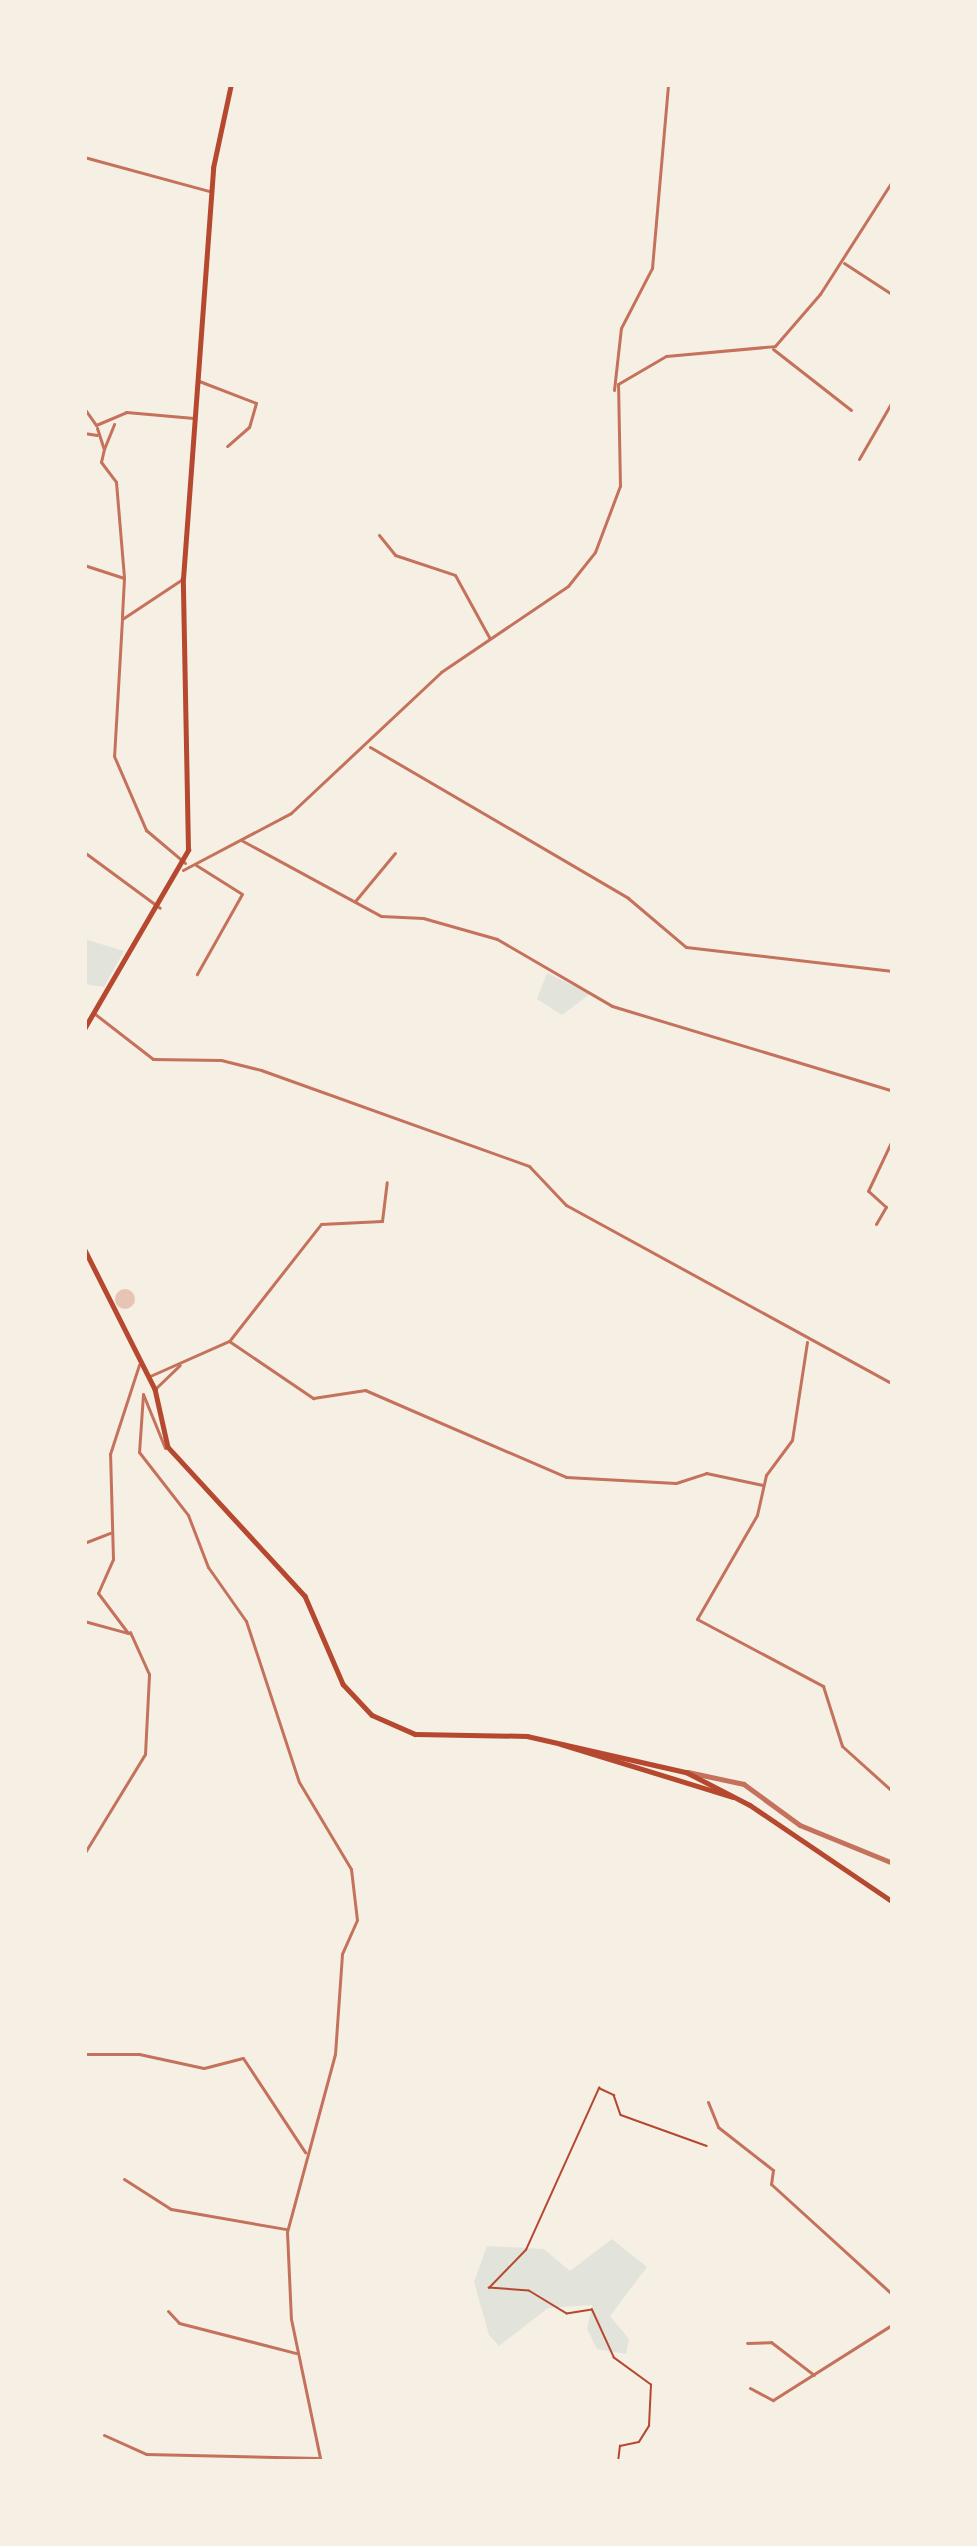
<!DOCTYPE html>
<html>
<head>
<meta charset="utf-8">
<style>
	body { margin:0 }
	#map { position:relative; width:977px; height:2546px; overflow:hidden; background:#f6efe4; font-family:Jost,sans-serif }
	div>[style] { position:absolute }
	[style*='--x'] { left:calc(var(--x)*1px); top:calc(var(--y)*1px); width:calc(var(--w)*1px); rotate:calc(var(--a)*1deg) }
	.green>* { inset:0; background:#e2e4dc }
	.building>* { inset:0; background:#e6c5b7 }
	.round { border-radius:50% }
	.path>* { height:1.5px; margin:-0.75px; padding:0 0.75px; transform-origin:0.75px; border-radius:0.75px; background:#b5482f }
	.minor>* { height:3px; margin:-1.5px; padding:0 1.5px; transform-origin:1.5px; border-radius:1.5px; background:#c5725c }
	.tertiary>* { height:4.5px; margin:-2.25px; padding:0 2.25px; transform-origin:2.25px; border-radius:2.25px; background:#c5725c }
	.primary>* { height:4.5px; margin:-2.25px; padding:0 2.25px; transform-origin:2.25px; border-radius:2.25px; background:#b5482f }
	span { translate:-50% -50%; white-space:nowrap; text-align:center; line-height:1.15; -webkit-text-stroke:9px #f6efe4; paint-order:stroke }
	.frame { position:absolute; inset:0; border:87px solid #f6efe4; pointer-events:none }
</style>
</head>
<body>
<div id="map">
	<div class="green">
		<i style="clip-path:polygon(84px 939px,124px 951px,104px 987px,84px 984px)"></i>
		<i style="clip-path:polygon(547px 973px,590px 994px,562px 1015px,537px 999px)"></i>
		<i style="clip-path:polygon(612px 2239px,647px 2267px,610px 2316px,629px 2339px,626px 2354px,597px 2349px,587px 2329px,592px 2305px,548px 2308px,499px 2346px,489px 2335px,474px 2282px,487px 2246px,544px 2249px,570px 2271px)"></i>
	</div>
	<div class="building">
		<i class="round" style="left:115px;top:1289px;width:20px;height:20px"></i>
	</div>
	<div class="path">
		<i style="--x:618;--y:2462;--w:16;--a:-83"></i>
		<i style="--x:620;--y:2446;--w:19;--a:-12"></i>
		<i style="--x:639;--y:2442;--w:19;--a:-58"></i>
		<i style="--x:649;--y:2426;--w:41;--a:-87.2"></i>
		<i style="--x:651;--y:2385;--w:46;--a:-143.9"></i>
		<i style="--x:614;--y:2358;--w:53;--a:-114.6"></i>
		<i style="--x:592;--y:2310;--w:25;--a:171"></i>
		<i style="--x:567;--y:2314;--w:44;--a:-148.8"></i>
		<i style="--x:529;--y:2291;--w:40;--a:-175.7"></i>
		<i style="--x:489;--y:2288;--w:53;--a:-45.8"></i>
		<i style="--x:526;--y:2250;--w:178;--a:-65.7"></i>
		<i style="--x:599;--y:2088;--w:17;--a:25"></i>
		<i style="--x:614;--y:2095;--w:21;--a:71"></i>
		<i style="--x:621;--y:2115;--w:91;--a:19.8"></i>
	</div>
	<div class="minor">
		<i style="--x:84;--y:157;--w:130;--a:15.2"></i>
		<i style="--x:844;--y:263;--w:59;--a:33.1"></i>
		<i style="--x:773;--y:349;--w:99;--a:38"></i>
		<i style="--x:199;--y:381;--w:61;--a:21.1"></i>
		<i style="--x:256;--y:403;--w:25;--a:106"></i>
		<i style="--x:249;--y:427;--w:29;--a:139"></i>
		<i style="--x:614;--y:390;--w:62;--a:-83.6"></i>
		<i style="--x:621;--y:328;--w:68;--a:-62.7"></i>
		<i style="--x:652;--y:268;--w:185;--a:-85"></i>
		<i style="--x:84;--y:408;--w:21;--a:55"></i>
		<i style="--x:96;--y:425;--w:33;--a:-23"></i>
		<i style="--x:126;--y:412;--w:68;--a:5"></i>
		<i style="--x:97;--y:428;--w:22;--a:72"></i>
		<i style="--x:104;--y:449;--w:27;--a:-68"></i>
		<i style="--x:84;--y:433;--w:13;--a:9"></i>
		<i style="--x:104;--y:449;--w:13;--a:103"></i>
		<i style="--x:101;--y:462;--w:25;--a:53"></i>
		<i style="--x:116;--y:482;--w:96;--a:85.2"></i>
		<i style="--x:859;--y:459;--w:68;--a:-60"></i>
		<i style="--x:379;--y:535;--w:26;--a:51"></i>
		<i style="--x:395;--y:555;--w:63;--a:18.4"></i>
		<i style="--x:455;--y:575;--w:71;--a:61.3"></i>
		<i style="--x:84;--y:565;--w:42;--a:18"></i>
		<i style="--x:124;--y:578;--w:39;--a:93"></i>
		<i style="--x:181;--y:580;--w:71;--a:146.5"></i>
		<i style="--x:122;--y:619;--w:137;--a:93.3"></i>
		<i style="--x:114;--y:756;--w:81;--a:66.6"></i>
		<i style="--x:146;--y:830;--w:51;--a:40.2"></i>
		<i style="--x:370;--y:747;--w:299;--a:30.3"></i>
		<i style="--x:628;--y:898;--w:76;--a:40.2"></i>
		<i style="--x:686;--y:947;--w:208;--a:6.6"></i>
		<i style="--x:241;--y:840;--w:159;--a:28.5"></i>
		<i style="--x:381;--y:916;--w:42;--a:2.7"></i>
		<i style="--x:423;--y:918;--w:77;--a:15.8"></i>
		<i style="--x:497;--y:939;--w:133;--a:30.2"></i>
		<i style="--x:612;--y:1006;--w:294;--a:16.8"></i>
		<i style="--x:84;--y:852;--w:94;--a:36.4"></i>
		<i style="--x:196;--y:865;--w:54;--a:32.2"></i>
		<i style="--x:242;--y:894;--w:92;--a:119.4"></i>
		<i style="--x:183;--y:870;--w:122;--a:-27.8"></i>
		<i style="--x:291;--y:813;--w:206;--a:-43.2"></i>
		<i style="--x:441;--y:672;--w:153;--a:-34.1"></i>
		<i style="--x:568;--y:586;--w:43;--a:-51.5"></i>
		<i style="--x:595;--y:552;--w:71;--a:-69.3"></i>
		<i style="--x:620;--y:486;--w:102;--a:-91.1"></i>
		<i style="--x:618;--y:384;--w:56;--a:-30.3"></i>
		<i style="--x:666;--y:356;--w:109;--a:-5.2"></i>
		<i style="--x:775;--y:346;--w:69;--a:-49.1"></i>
		<i style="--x:820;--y:294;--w:135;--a:-57.4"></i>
		<i style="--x:356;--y:900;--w:61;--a:-50.3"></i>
		<i style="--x:95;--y:1014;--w:73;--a:37.8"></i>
		<i style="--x:153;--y:1059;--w:68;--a:0.8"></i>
		<i style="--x:221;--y:1060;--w:41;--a:14"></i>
		<i style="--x:261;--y:1070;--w:285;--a:19.7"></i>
		<i style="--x:529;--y:1166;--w:54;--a:46.5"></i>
		<i style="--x:566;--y:1205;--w:373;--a:28.7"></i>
		<i style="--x:876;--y:1224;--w:20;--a:-60"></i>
		<i style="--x:886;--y:1207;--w:24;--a:-138"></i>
		<i style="--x:868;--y:1191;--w:59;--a:-64.7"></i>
		<i style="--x:230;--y:1340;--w:147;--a:-51.9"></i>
		<i style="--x:321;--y:1224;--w:61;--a:-2.8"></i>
		<i style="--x:382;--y:1221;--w:39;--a:-83"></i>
		<i style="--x:807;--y:1342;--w:99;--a:98.7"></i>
		<i style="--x:792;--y:1440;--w:44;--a:126.6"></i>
		<i style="--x:766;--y:1475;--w:41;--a:102.7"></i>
		<i style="--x:757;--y:1515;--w:120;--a:120"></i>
		<i style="--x:697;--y:1619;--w:143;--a:28"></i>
		<i style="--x:823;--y:1686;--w:63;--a:72.4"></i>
		<i style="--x:842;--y:1746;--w:69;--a:42"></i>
		<i style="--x:150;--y:1376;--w:86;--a:-23.9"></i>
		<i style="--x:229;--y:1341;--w:102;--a:34.2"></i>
		<i style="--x:313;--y:1398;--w:53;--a:-8.7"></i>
		<i style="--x:365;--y:1390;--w:219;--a:23.4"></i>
		<i style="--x:566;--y:1477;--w:110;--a:3.1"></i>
		<i style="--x:676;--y:1483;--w:32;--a:-18"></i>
		<i style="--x:706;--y:1473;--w:58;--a:11.9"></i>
		<i style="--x:156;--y:1388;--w:33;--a:-44"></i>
		<i style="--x:165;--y:1448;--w:58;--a:-112.2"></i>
		<i style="--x:143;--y:1394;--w:58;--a:93.9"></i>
		<i style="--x:139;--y:1452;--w:80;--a:52.1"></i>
		<i style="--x:188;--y:1515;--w:56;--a:69"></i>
		<i style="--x:208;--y:1567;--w:66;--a:54.9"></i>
		<i style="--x:246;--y:1621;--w:169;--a:71.8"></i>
		<i style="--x:299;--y:1782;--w:101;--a:59.1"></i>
		<i style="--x:351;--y:1869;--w:51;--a:83.3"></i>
		<i style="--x:357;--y:1920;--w:37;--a:114"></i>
		<i style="--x:342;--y:1954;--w:100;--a:94"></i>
		<i style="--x:335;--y:2054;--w:184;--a:105.1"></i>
		<i style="--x:287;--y:2232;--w:87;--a:87.4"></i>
		<i style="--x:291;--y:2319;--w:146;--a:78.2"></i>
		<i style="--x:84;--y:1543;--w:28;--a:-21"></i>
		<i style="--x:84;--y:1621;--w:46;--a:15.3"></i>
		<i style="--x:128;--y:1633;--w:50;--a:-126.9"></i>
		<i style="--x:98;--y:1593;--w:37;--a:-66"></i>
		<i style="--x:113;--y:1559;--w:105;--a:-91.6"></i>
		<i style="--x:110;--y:1454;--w:94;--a:-72"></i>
		<i style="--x:84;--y:1854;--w:117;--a:-58.6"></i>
		<i style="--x:145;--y:1754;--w:80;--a:-87.1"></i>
		<i style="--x:149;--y:1674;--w:46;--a:-114.3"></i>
		<i style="--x:84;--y:2054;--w:55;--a:0"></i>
		<i style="--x:139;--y:2054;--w:66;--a:12.2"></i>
		<i style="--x:204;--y:2068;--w:40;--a:-14.4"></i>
		<i style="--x:243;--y:2058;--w:113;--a:56.6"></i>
		<i style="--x:708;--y:2102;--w:27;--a:68"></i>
		<i style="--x:718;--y:2127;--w:70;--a:38"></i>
		<i style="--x:773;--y:2170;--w:14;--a:98"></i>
		<i style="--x:771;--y:2184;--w:165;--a:42.3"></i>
		<i style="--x:124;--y:2179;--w:56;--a:32.6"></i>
		<i style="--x:171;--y:2209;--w:117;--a:9.9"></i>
		<i style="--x:168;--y:2311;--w:16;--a:47"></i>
		<i style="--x:179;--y:2323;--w:121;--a:14.4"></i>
		<i style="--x:747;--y:2343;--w:24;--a:-2"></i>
		<i style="--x:771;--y:2342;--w:54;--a:37.5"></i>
		<i style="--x:750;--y:2388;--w:26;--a:28"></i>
		<i style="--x:773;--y:2400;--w:142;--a:-32.3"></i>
		<i style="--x:104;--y:2435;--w:46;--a:24.3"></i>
		<i style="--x:146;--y:2454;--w:172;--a:1.3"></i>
	</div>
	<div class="tertiary">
		<i style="--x:688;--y:1772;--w:57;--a:12.1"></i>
		<i style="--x:744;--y:1784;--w:69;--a:36.2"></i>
		<i style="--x:800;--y:1825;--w:100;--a:22.2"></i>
	</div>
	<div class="primary">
		<i style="--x:84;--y:1029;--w:207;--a:-59.8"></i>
		<i style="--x:188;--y:850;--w:271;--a:-91.1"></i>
		<i style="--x:183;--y:579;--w:412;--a:-85.8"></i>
		<i style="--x:213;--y:168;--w:86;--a:-77.9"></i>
		<i style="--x:84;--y:1248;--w:158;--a:63.3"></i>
		<i style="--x:155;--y:1389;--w:59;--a:77.4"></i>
		<i style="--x:168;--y:1447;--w:202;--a:47.4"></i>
		<i style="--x:305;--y:1596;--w:96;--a:66.6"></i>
		<i style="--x:343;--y:1684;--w:42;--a:46.9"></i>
		<i style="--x:372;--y:1715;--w:47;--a:23.8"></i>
		<i style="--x:415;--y:1734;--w:112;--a:1"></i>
		<i style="--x:527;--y:1736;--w:163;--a:12.8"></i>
		<i style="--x:686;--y:1772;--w:72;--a:27.3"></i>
		<i style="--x:750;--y:1805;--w:173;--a:34.1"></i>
		<i style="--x:561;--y:1744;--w:180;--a:17.1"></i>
	</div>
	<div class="frame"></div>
</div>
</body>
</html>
